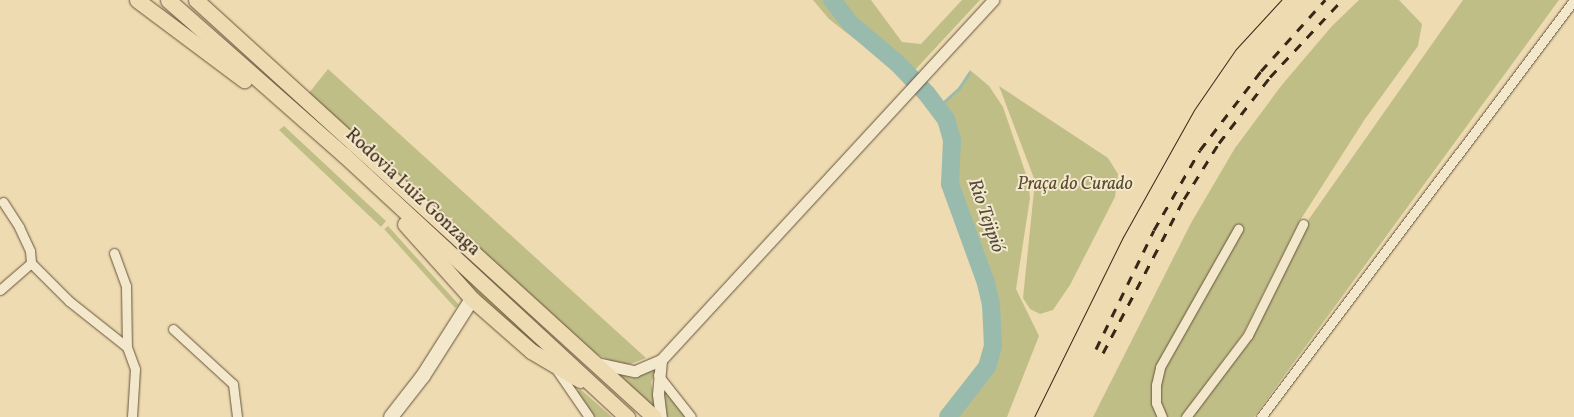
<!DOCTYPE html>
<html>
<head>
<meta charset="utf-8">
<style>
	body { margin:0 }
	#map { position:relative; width:1574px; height:417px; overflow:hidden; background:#eedbb1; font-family:Vollkorn,serif }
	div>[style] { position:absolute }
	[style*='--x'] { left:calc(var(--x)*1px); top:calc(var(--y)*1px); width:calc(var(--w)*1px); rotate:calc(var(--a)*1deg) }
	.green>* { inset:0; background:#c0be87; transform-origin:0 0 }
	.stream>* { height:3px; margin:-1.5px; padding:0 1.5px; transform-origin:1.5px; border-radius:1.5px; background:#99bbae }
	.river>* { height:18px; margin:-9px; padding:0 9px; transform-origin:9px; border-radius:9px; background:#99bbae }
	.roads { filter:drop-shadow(0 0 1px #66533d) drop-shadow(0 0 1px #66533d) }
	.minor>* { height:9px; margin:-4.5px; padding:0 4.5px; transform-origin:4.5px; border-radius:4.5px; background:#f4e8cc }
	.tertiary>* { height:11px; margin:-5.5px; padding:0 5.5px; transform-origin:5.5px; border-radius:5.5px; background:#f4e8cc }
	.secondary>* { height:14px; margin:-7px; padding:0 7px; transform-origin:7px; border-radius:7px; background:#f4e8cc }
	.trunk>* { height:15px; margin:-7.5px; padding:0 7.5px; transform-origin:7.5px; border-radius:7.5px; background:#eedbb1 }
	.tram>* { height:1px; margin:-0.5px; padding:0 0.5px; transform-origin:0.5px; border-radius:0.5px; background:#382616 }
	.rail>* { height:3px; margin-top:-1.5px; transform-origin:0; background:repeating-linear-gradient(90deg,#382616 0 9px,transparent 0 18px) }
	span { translate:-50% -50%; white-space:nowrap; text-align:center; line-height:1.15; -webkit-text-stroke:4px #f4e8cc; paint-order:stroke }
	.park-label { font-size:18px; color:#5a4c32; font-style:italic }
	.street-label { font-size:18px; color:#382616 }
	.water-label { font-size:19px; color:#504b3c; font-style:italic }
</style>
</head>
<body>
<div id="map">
	<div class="green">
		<i style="clip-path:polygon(813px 0,871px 0,902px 42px,921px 44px,962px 0,980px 0,914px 71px,919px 74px,911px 83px,829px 19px)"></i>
		<i style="clip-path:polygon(1359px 0,1399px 0,1422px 24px,1418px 46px,1365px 119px,1299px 222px,1243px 334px,1181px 417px,1093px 417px,1191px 223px,1235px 148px,1281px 86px,1332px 26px)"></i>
		<i style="clip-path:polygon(1463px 0,1559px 0,1254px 417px,1190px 417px,1252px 335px,1272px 299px,1309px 219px)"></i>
		<i style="clip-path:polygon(328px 69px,646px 358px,628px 365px,613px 362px,596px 354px,557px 319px,309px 93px)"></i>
		<i style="clip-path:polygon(970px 70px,989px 86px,1003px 107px,1028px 180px,1030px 198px,1016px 289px,1039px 336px,1007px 417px,945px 417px,987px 367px,993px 346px,991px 304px,986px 283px,950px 184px,952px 140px,946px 119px,937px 108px,959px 88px)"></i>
		<i style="clip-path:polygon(999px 86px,1108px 158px,1118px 174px,1115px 197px,1070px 285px,1053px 310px,1040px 314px,1030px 309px,1023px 298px,1035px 181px)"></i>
		<i style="clip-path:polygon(284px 126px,386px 221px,381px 227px,279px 130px)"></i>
		<i style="left:388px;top:226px;width:106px;height:5px;rotate:48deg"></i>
		<i style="clip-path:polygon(444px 254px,549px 355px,522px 338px,451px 270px)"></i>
		<i style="clip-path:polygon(657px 368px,651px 382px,657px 413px,609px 369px,632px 378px)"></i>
		<i style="clip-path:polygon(660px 383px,689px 417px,666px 417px)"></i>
		<i style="clip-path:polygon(580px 389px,612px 417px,594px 417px,575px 395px)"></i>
	</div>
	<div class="stream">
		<i style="--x:937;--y:108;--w:30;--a:-42"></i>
		<i style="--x:959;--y:88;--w:18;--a:-56"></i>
	</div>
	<div class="river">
		<i style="--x:832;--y:0;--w:31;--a:52"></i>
		<i style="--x:851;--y:24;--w:60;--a:40.3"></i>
		<i style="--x:897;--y:63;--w:43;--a:45.9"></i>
		<i style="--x:927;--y:94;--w:31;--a:53"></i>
		<i style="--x:946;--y:119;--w:22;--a:74"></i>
		<i style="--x:952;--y:140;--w:44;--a:92.6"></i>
		<i style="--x:950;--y:184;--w:105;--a:70"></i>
		<i style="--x:986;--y:283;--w:22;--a:77"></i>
		<i style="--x:991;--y:304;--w:42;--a:87.3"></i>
		<i style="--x:993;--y:346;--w:22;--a:106"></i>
		<i style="--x:987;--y:367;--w:63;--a:128"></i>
	</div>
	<div class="roads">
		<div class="minor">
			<i style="--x:3;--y:202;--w:30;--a:57"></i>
			<i style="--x:19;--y:227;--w:26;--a:65"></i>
			<i style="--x:30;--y:251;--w:12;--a:85"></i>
			<i style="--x:114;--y:253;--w:35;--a:70"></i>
			<i style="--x:126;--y:286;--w:61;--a:89.1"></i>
			<i style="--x:31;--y:263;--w:54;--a:45"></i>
			<i style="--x:69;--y:301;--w:74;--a:38.4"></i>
			<i style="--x:127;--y:347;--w:23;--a:70"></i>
			<i style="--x:135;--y:369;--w:48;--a:93.6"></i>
			<i style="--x:0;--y:290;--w:41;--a:-41.1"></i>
			<i style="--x:173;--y:329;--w:81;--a:42.5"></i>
			<i style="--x:233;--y:384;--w:33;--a:83"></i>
			<i style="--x:556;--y:369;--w:58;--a:55.5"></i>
			<i style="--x:658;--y:375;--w:53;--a:51.8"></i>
			<i style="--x:1162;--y:417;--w:15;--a:-113"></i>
			<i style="--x:1156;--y:403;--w:18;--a:-90"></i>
			<i style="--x:1156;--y:385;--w:18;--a:-77"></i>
			<i style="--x:1160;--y:367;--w:159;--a:-60.5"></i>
			<i style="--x:1186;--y:417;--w:103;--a:-52.9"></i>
			<i style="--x:1248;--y:335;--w:124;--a:-63.6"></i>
			<i style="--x:1261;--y:417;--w:521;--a:-53.11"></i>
		</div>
		<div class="tertiary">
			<i style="--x:661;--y:360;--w:34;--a:95"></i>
			<i style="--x:658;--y:394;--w:23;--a:83"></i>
			<i style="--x:596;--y:363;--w:40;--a:12"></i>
			<i style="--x:635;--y:371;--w:28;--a:-23"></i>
			<i style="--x:661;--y:360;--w:490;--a:-47.3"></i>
		</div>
		<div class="secondary">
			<i style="--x:391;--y:417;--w:52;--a:-52"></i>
			<i style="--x:423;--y:376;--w:91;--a:-57.5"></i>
		</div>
		<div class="trunk">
			<i style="--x:137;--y:0;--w:134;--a:36.8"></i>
			<i style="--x:168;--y:0;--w:235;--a:41.4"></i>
			<i style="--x:344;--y:155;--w:386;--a:42.8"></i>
			<i style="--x:196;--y:0;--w:619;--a:42.32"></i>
			<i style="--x:405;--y:224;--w:101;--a:48.2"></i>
			<i style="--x:472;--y:299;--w:79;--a:41.4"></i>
			<i style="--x:531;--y:351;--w:57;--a:30.6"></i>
		</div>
	</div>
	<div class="tram">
		<i style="--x:1034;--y:417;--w:201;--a:-63.7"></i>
		<i style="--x:1123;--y:237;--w:145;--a:-60.8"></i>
		<i style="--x:1194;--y:110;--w:74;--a:-55.5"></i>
		<i style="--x:1236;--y:49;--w:67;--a:-47.4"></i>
	</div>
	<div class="rail">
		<i style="--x:1096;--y:349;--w:132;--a:-64"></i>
		<i style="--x:1154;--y:230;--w:92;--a:-60.1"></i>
		<i style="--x:1200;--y:150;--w:100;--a:-52.3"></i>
		<i style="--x:1261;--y:71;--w:96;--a:-48"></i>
		<i style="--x:1103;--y:353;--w:174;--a:-62.3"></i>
		<i style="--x:1184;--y:199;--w:66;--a:-58"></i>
		<i style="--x:1219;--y:143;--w:83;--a:-52.3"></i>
		<i style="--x:1270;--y:77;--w:105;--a:-46.9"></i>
	</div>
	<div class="park-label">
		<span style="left:1075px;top:185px">Praça do Curado</span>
	</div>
	<div class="street-label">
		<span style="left:412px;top:193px;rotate:43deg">Rodovia Luiz Gonzaga</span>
	</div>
	<div class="water-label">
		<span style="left:985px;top:216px;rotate:71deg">Rio Tejipió</span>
	</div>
</div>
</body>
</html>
